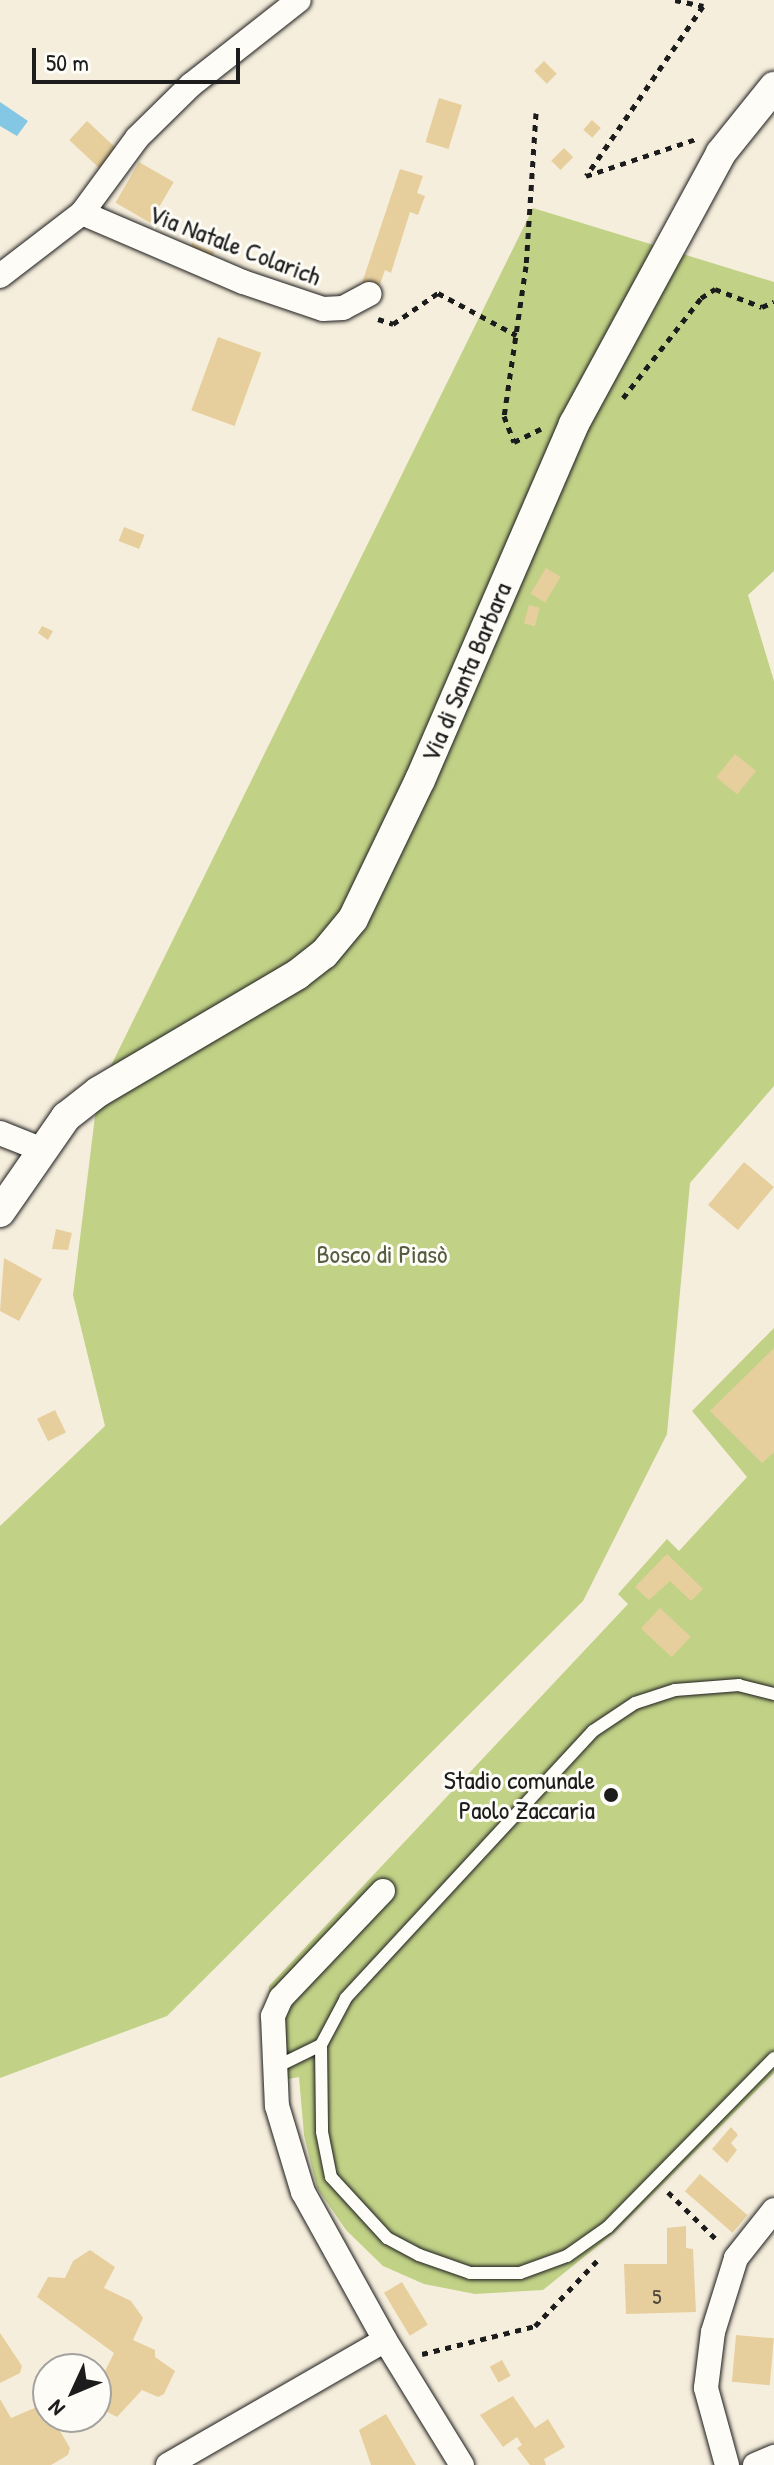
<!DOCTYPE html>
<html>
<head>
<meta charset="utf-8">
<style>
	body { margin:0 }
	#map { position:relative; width:774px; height:2465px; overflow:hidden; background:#f6eedc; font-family:"Patrick Hand",sans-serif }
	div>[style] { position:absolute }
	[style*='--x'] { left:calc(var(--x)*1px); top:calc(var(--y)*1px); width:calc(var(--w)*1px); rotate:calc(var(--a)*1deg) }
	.green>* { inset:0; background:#c1d287 }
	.water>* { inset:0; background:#83c7e4 }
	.building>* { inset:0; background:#e7cf9d; transform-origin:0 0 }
	.path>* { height:5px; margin-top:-2.5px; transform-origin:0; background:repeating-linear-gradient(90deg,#1c1c1c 0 6px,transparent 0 12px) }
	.roads { filter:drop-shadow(0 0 2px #1c1c1c) drop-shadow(0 0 2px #1c1c1c) }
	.service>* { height:12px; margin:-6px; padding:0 6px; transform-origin:6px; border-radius:6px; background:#fdfcf7 }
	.minor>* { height:24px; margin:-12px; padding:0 12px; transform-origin:12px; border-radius:12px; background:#fdfcf7 }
	.tertiary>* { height:30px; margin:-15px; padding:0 15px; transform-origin:15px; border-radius:15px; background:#fdfcf7 }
	.dots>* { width:22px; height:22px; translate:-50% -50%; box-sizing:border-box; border:4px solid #fdfcf7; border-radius:50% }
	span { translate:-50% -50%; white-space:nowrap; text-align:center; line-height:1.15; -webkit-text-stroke:6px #fdfcf7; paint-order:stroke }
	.number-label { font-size:22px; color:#4f493c }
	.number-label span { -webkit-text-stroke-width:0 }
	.street-label { font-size:26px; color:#1c1c1c }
	.park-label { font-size:26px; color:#565c41 }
	.poi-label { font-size:26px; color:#1c1c1c }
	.right { translate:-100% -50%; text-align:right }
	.north { position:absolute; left:32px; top:2353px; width:80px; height:80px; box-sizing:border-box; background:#fdfcf7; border:2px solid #a3a29f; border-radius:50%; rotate:226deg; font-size:22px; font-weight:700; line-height:32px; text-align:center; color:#1c1c1c }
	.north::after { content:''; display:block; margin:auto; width:28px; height:36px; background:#1c1c1c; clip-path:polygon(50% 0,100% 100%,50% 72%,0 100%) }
	.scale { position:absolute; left:32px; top:48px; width:208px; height:36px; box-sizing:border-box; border:4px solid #1c1c1c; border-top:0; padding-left:10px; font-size:24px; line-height:28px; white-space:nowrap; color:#1c1c1c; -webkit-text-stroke:6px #fdfcf7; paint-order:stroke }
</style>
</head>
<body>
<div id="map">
	<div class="green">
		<i style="clip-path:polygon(533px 208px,774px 282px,774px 571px,748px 595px,774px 681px,774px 1086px,690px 1183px,667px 1434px,583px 1601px,167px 2016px,0 2078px,0 1526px,105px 1426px,73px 1295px,98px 1092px)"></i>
		<i style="clip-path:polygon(774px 1328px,774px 2073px,615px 2232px,543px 2290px,475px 2294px,424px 2284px,383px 2266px,346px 2230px,317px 2188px,304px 2135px,299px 2077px,266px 2083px,269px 1986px,628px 1604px,618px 1594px,667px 1539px,679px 1551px,747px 1477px,692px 1411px)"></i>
	</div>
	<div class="water">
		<i style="clip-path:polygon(0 102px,28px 121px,17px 136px,0 126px)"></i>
	</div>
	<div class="building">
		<i style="left:544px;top:61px;width:18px;height:14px;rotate:45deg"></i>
		<i style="left:439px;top:98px;width:24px;height:46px;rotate:17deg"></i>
		<i style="left:592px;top:120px;width:12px;height:13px;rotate:42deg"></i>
		<i style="left:87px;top:121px;width:42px;height:26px;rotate:43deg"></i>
		<i style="left:564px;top:148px;width:13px;height:18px;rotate:45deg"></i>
		<i style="left:139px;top:162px;width:40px;height:47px;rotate:30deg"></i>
		<i style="clip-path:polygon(400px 169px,423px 176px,417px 193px,425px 196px,418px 215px,410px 212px,391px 273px,385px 270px,379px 287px,362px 283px)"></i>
		<i style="left:192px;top:243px;width:24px;height:12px;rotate:22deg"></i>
		<i style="left:218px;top:337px;width:46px;height:78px;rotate:20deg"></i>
		<i style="left:124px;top:527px;width:22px;height:15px;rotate:21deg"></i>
		<i style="left:546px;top:568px;width:17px;height:30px;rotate:31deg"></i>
		<i style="left:529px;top:605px;width:11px;height:19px;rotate:15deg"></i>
		<i style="clip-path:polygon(42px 626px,53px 631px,48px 640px,38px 633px)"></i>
		<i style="left:735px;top:754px;width:27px;height:30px;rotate:39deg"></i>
		<i style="left:744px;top:1162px;width:39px;height:56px;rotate:40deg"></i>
		<i style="clip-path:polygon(56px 1229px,72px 1233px,68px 1250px,52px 1249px)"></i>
		<i style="clip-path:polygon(4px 1258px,42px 1279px,19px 1321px,0 1311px)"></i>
		<i style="clip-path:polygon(774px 1348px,774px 1452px,762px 1463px,710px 1411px)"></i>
		<i style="left:55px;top:1410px;width:25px;height:20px;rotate:64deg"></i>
		<i style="clip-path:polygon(667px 1554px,703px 1589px,691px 1601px,670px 1581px,649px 1600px,635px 1587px)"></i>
		<i style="left:660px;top:1608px;width:42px;height:28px;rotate:43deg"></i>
		<i style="clip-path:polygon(731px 2127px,738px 2135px,731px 2143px,737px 2150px,727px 2163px,712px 2149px)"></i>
		<i style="left:700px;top:2174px;width:63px;height:23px;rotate:41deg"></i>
		<i style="clip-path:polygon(686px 2226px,686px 2248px,693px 2249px,696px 2312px,626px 2314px,624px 2264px,667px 2264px,667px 2228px)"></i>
		<i style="clip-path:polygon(90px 2250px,115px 2267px,104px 2288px,131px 2301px,143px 2318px,133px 2340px,155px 2350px,155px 2357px,175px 2371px,164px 2394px,158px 2397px,142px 2390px,117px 2417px,96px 2406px,96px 2389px,114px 2353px,37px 2297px,48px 2277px,65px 2278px,73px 2261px)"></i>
		<i style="left:402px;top:2282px;width:50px;height:21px;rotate:59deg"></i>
		<i style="clip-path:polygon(0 2333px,22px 2366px,20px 2373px,0 2383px)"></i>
		<i style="left:736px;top:2335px;width:38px;height:47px;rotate:5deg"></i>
		<i style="left:502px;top:2360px;width:18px;height:14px;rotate:61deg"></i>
		<i style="clip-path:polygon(513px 2396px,535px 2428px,548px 2419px,565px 2447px,544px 2459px,546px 2465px,530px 2465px,517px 2448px,522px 2445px,517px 2437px,503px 2447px,480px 2415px)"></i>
		<i style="clip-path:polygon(0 2399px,11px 2418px,44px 2404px,70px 2448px,68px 2455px,51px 2465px,0 2465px)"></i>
		<i style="clip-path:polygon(386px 2414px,416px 2465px,371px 2465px,359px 2430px)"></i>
	</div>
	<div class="path">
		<i style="--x:675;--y:0;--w:29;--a:12"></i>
		<i style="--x:703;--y:6;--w:206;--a:124.5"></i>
		<i style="--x:586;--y:176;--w:116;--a:-18.6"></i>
		<i style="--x:536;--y:113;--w:153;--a:93.7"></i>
		<i style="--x:526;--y:266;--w:152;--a:98.3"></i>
		<i style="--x:504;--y:416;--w:28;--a:69"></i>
		<i style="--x:514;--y:442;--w:30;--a:-26"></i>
		<i style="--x:378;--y:319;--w:16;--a:18"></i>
		<i style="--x:393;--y:324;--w:55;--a:-34.6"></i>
		<i style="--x:438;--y:293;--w:89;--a:28.3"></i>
		<i style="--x:623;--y:398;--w:127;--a:-52"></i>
		<i style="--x:701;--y:298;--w:17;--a:-33"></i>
		<i style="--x:715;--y:289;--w:50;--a:21"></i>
		<i style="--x:762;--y:307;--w:13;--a:-23"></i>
		<i style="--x:668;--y:2192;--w:70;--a:44.4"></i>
		<i style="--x:422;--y:2354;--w:116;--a:-13.9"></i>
		<i style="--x:535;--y:2326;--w:90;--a:-46.4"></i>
	</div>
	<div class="roads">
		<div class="service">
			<i style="--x:774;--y:1694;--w:36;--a:-166"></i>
			<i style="--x:739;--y:1685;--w:64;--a:175.5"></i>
			<i style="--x:675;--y:1690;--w:42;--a:162"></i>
			<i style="--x:635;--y:1703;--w:50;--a:146.3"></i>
			<i style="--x:593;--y:1731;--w:364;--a:132.8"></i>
			<i style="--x:346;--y:1998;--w:53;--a:118"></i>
			<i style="--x:321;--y:2045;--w:87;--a:89.3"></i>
			<i style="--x:322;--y:2132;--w:46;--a:78.7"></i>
			<i style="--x:331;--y:2177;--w:83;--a:47.4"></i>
			<i style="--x:387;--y:2238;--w:36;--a:28"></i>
			<i style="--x:419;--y:2255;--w:54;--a:19.4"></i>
			<i style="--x:470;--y:2273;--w:50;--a:0"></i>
			<i style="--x:520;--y:2273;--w:50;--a:-19.9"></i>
			<i style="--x:567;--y:2256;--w:50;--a:-35.3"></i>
			<i style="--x:608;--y:2227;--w:237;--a:-45.5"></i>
			<i style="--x:274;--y:2068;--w:52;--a:-26.1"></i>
		</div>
		<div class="minor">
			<i style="--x:82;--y:213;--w:175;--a:23.2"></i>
			<i style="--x:243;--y:282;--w:84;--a:18.6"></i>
			<i style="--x:323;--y:309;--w:20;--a:-3"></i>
			<i style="--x:343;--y:308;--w:30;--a:-28"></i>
			<i style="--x:0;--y:276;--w:103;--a:-37.5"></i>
			<i style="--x:82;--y:213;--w:93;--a:-53.7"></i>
			<i style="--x:137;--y:138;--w:76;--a:-44.5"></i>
			<i style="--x:191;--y:85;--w:137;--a:-38.2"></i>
			<i style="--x:0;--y:1133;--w:43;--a:21.8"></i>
			<i style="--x:383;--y:1891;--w:148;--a:133.6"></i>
			<i style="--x:281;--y:1998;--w:20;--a:114"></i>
			<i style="--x:273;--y:2016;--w:90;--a:87.5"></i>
			<i style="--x:277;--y:2106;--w:90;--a:73.2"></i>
			<i style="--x:303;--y:2192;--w:169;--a:61"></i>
			<i style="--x:168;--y:2465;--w:250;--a:-29.9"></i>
			<i style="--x:385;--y:2340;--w:147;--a:58.4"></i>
			<i style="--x:727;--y:2465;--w:80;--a:-105.3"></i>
			<i style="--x:706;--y:2388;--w:56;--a:-82.9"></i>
			<i style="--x:713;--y:2332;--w:77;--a:-72.7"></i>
			<i style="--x:736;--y:2258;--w:61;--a:-51.6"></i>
			<i style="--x:755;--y:2465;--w:21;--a:-23"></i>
		</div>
		<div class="tertiary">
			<i style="--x:0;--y:1212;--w:116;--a:-55.2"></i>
			<i style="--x:66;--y:1117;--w:41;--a:-38"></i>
			<i style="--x:98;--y:1092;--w:232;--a:-30.5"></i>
			<i style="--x:298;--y:974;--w:33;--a:-38"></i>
			<i style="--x:324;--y:954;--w:45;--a:-50.4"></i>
			<i style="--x:353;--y:919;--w:154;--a:-64.3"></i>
			<i style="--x:420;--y:780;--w:388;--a:-66.6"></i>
			<i style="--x:574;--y:424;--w:308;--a:-61.5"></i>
			<i style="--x:721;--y:153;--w:85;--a:-51.2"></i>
		</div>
	</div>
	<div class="dots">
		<i style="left:611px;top:1795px;background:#1c1c1c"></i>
	</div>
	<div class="number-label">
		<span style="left:657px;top:2297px">5</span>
	</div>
	<div class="street-label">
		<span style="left:235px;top:245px;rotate:21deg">Via Natale Colarich</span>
		<span style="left:466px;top:672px;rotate:-67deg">Via di Santa Barbara</span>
	</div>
	<div class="park-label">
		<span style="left:382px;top:1254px">Bosco di Piasò</span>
	</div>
	<div class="poi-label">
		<span class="right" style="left:595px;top:1795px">Stadio comunale<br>Paolo Zaccaria</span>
	</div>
	<div class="north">N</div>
	<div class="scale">50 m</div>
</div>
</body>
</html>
